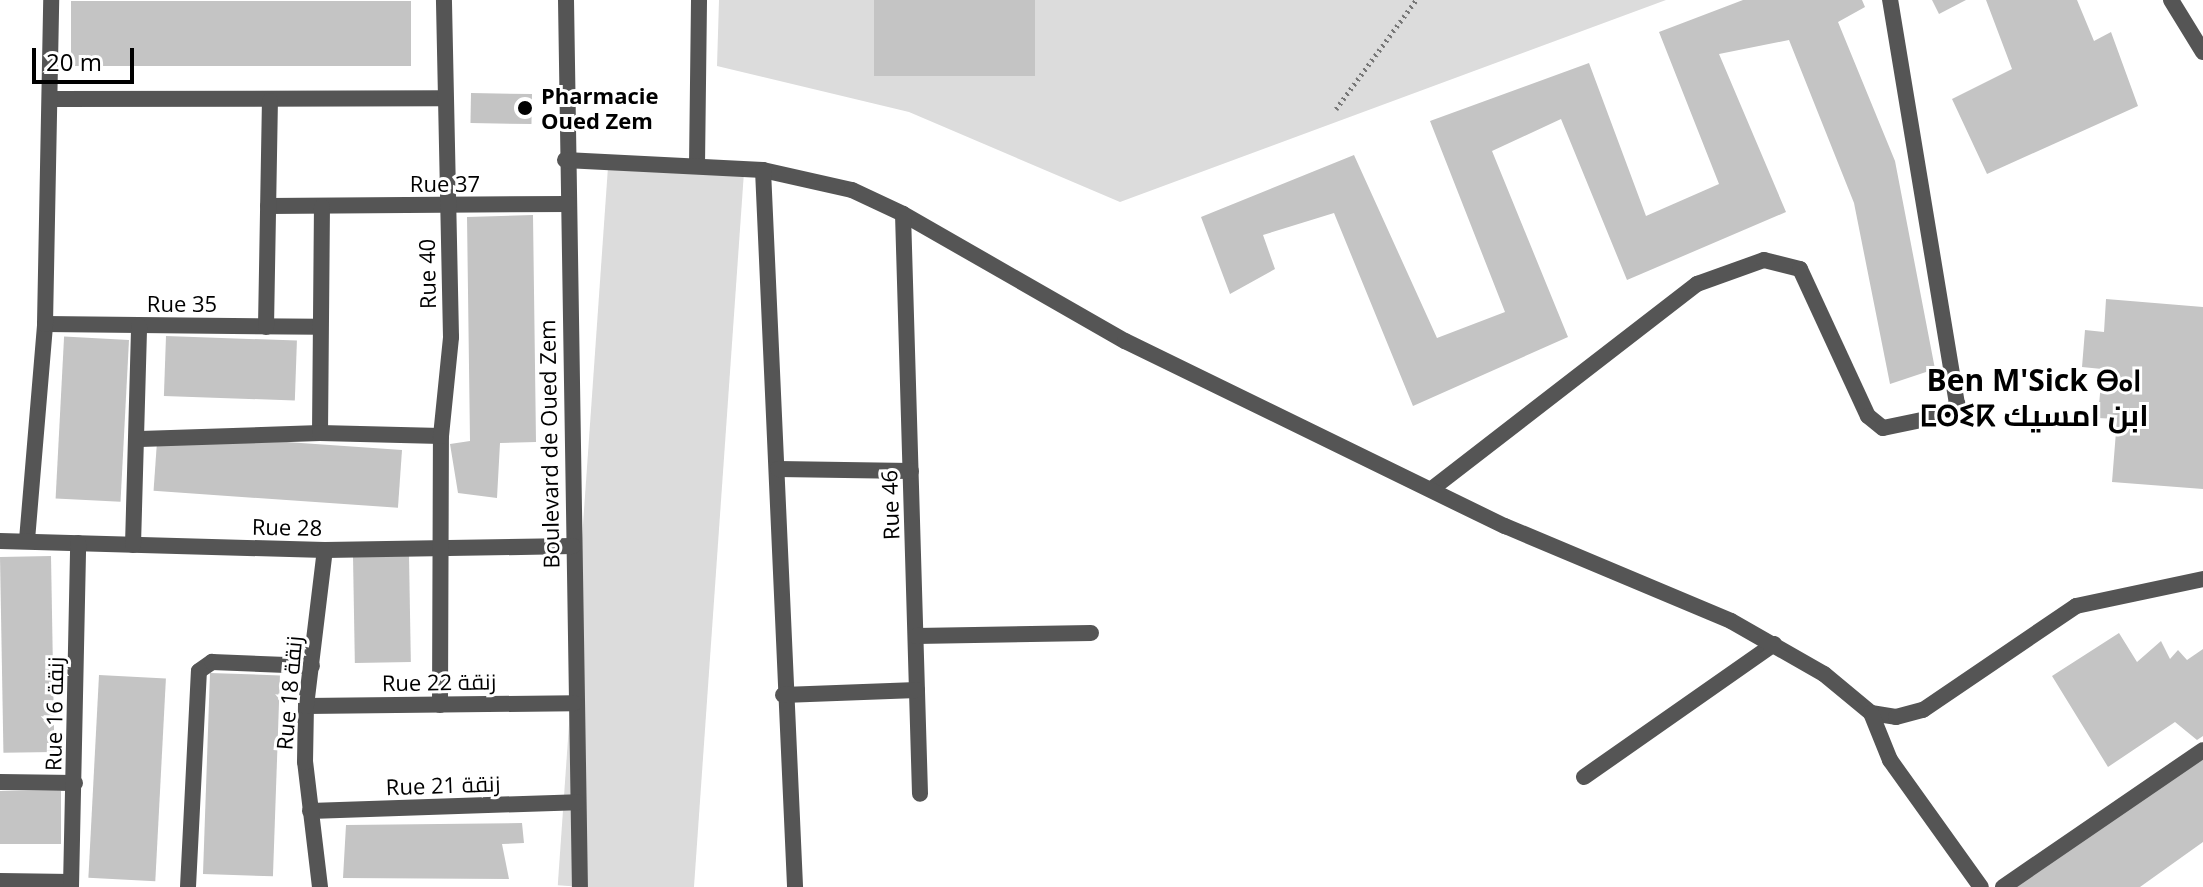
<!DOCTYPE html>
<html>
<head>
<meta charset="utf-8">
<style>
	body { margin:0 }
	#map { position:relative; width:2203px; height:887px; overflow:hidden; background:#fff; font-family:"Open Sans",Cairo,"Noto Sans Tifinagh",sans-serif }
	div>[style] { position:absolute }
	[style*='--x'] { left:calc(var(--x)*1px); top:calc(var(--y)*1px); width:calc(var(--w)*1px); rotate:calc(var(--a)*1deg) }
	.green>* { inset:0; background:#dcdcdc; transform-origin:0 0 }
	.building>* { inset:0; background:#c4c4c4; transform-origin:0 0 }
	.path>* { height:5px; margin-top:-2.5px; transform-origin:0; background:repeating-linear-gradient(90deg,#777 0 2px,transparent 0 6px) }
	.lane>* { height:16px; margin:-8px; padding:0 8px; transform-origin:8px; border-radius:8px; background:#555 }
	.street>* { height:16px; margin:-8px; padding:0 8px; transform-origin:8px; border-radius:8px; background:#555 }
	.dots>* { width:22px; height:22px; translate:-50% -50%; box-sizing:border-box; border:4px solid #fff; border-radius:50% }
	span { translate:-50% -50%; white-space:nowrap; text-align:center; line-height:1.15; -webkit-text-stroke:6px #fff; paint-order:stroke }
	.poi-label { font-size:22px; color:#000; font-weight:700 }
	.left { translate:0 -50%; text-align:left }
	.street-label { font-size:22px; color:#000 }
	.district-label { font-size:30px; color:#000; font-weight:700 }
	.scale { position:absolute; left:32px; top:48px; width:102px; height:36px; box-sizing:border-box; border:4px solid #000; border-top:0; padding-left:10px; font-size:24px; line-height:28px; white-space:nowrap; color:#000; -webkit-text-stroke:6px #fff; paint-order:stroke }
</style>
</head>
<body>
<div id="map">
	<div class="green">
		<i style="clip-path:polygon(719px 0,1666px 0,1120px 202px,909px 112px,717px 66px)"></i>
		<i style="left:608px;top:167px;width:136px;height:720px;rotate:4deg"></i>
	</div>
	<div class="building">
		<i style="left:874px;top:0;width:161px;height:76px"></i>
		<i style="clip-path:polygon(1743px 0,1862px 0,1865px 7px,1838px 22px,1895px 161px,1935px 369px,1890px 384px,1854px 203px,1789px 40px,1719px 54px,1786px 212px,1627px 280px,1561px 119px,1492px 151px,1568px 337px,1413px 406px,1334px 213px,1263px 235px,1275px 269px,1230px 294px,1201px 217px,1354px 155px,1437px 338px,1505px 312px,1430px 121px,1589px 63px,1646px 216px,1719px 184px,1659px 32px)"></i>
		<i style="clip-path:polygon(1932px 0,1966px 0,1939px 14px)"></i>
		<i style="clip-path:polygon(1986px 0,2077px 0,2094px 41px,2111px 32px,2138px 106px,1987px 174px,1952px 99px,2012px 69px)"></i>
		<i style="left:71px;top:1px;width:340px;height:65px"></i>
		<i style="left:471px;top:93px;width:61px;height:30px;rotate:1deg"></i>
		<i style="clip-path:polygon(533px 215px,536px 442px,500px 443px,497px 498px,458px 493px,450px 444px,470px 441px,467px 217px)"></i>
		<i style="clip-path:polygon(2106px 299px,2203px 307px,2203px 489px,2112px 482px,2117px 419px,2098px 418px,2102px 369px,2082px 367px,2085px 330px,2104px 332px)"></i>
		<i style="left:166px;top:336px;width:131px;height:60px;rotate:2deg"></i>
		<i style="left:129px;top:340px;width:162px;height:65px;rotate:93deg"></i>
		<i style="left:402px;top:450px;width:58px;height:245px;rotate:94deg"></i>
		<i style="left:51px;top:556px;width:196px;height:51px;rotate:89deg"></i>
		<i style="left:409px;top:556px;width:106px;height:56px;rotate:89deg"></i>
		<i style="clip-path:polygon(2119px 633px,2137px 662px,2161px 641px,2170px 659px,2178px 650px,2187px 660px,2203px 649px,2203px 736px,2197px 740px,2175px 722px,2108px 767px,2052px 676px)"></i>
		<i style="left:210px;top:673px;width:70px;height:201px;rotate:2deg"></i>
		<i style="left:99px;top:675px;width:67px;height:203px;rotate:3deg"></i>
		<i style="clip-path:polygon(2203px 756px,2203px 842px,2140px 887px,2011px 887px)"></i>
		<i style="left:0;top:791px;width:61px;height:53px"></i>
		<i style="clip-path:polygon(522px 823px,524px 843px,502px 844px,509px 879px,343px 878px,346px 825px)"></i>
	</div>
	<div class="path">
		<i style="--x:1336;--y:109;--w:135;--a:-53.7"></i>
	</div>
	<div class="lane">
		<i style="--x:697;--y:165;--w:165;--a:-89.3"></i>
		<i style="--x:1433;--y:488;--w:334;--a:-37.7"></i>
		<i style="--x:1697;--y:284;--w:71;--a:-19.7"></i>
		<i style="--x:1764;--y:260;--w:37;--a:14"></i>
		<i style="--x:1800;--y:269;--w:162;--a:65.2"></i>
		<i style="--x:1868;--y:416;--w:19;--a:39"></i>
		<i style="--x:1883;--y:428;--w:64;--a:-11.7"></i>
		<i style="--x:1946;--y:415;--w:16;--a:-45"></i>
		<i style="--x:1957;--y:404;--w:410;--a:-99.4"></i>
		<i style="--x:1584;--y:777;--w:232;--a:-35"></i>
	</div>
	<div class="street">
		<i style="--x:566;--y:0;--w:887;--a:89.1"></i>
		<i style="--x:2171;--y:0;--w:61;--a:58.4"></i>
		<i style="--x:53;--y:99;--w:391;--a:-0.1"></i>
		<i style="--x:565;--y:160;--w:198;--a:2.9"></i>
		<i style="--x:763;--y:170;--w:91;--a:12.7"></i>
		<i style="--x:852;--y:190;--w:56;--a:25.2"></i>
		<i style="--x:903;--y:214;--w:256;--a:29.8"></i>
		<i style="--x:1125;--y:341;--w:423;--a:26"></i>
		<i style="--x:1505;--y:526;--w:245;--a:22.8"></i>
		<i style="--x:1731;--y:621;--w:107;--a:29.7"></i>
		<i style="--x:1824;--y:674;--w:61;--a:39.7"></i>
		<i style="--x:1871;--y:713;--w:25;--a:9"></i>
		<i style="--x:1896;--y:717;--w:28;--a:-15"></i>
		<i style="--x:1923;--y:710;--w:185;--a:-34.2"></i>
		<i style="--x:2076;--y:606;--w:130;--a:-12"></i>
		<i style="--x:763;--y:170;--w:718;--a:87.44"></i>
		<i style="--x:268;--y:206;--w:300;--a:-0.4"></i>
		<i style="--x:903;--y:214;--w:580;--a:88.32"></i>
		<i style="--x:45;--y:324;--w:274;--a:0.6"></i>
		<i style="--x:266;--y:327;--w:226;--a:-89"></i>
		<i style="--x:320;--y:433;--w:226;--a:-89.5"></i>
		<i style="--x:140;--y:439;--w:180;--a:-1.9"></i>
		<i style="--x:320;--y:433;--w:121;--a:1.4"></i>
		<i style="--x:778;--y:469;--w:133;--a:0.9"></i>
		<i style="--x:27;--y:540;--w:217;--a:-85.2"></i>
		<i style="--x:45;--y:324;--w:324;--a:-88.9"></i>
		<i style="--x:0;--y:541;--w:325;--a:1.6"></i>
		<i style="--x:325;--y:550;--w:248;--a:-0.9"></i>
		<i style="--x:133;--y:545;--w:219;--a:-88.4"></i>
		<i style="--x:916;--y:636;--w:175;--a:-1"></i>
		<i style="--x:783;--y:695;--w:134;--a:-2.1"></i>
		<i style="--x:440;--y:705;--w:269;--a:-89.8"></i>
		<i style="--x:441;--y:436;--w:100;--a:-84.2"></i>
		<i style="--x:451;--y:337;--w:337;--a:-91.2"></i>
		<i style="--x:306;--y:706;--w:268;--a:-0.6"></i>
		<i style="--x:1871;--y:713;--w:51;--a:68"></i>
		<i style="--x:1890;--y:760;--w:156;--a:54.4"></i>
		<i style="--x:0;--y:782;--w:75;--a:0.8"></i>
		<i style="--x:310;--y:811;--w:267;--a:-1.9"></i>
		<i style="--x:0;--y:881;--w:71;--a:0.8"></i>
		<i style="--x:71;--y:887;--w:344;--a:-88.8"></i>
		<i style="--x:188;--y:887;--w:216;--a:-87.1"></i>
		<i style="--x:199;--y:671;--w:16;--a:-35"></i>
		<i style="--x:212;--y:662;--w:100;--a:2.3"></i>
		<i style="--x:320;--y:887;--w:126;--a:-96.8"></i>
		<i style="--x:305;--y:762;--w:56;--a:-89"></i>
		<i style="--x:306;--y:706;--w:157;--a:-83.1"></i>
		<i style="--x:2003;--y:887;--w:242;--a:-34.4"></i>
	</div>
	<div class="dots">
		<i style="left:525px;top:108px;background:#000"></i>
	</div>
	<div class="poi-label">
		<span class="left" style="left:541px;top:108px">Pharmacie<br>Oued Zem</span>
	</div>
	<div class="street-label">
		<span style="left:445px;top:184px">Rue 37</span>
		<span style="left:427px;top:274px;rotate:-91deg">Rue 40</span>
		<span style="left:182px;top:304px">Rue 35</span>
		<span style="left:549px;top:444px;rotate:-91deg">Boulevard de Oued Zem</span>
		<span style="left:890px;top:505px;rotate:-92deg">Rue 46</span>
		<span style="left:287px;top:527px;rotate:1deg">Rue 28</span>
		<span style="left:439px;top:682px;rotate:-1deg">Rue 22 زنقة</span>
		<span style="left:289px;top:693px;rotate:-85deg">Rue 18 زنقة</span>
		<span style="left:54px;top:714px;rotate:-89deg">Rue 16 زنقة</span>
		<span style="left:443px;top:785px;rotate:-2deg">Rue 21 زنقة</span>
	</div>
	<div class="district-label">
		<span style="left:2034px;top:397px">Ben M'Sick ⴱⴰⵏ<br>ⵎⵙⵉⴽ ابن امسيك</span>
	</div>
	<div class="scale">20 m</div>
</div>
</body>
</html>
